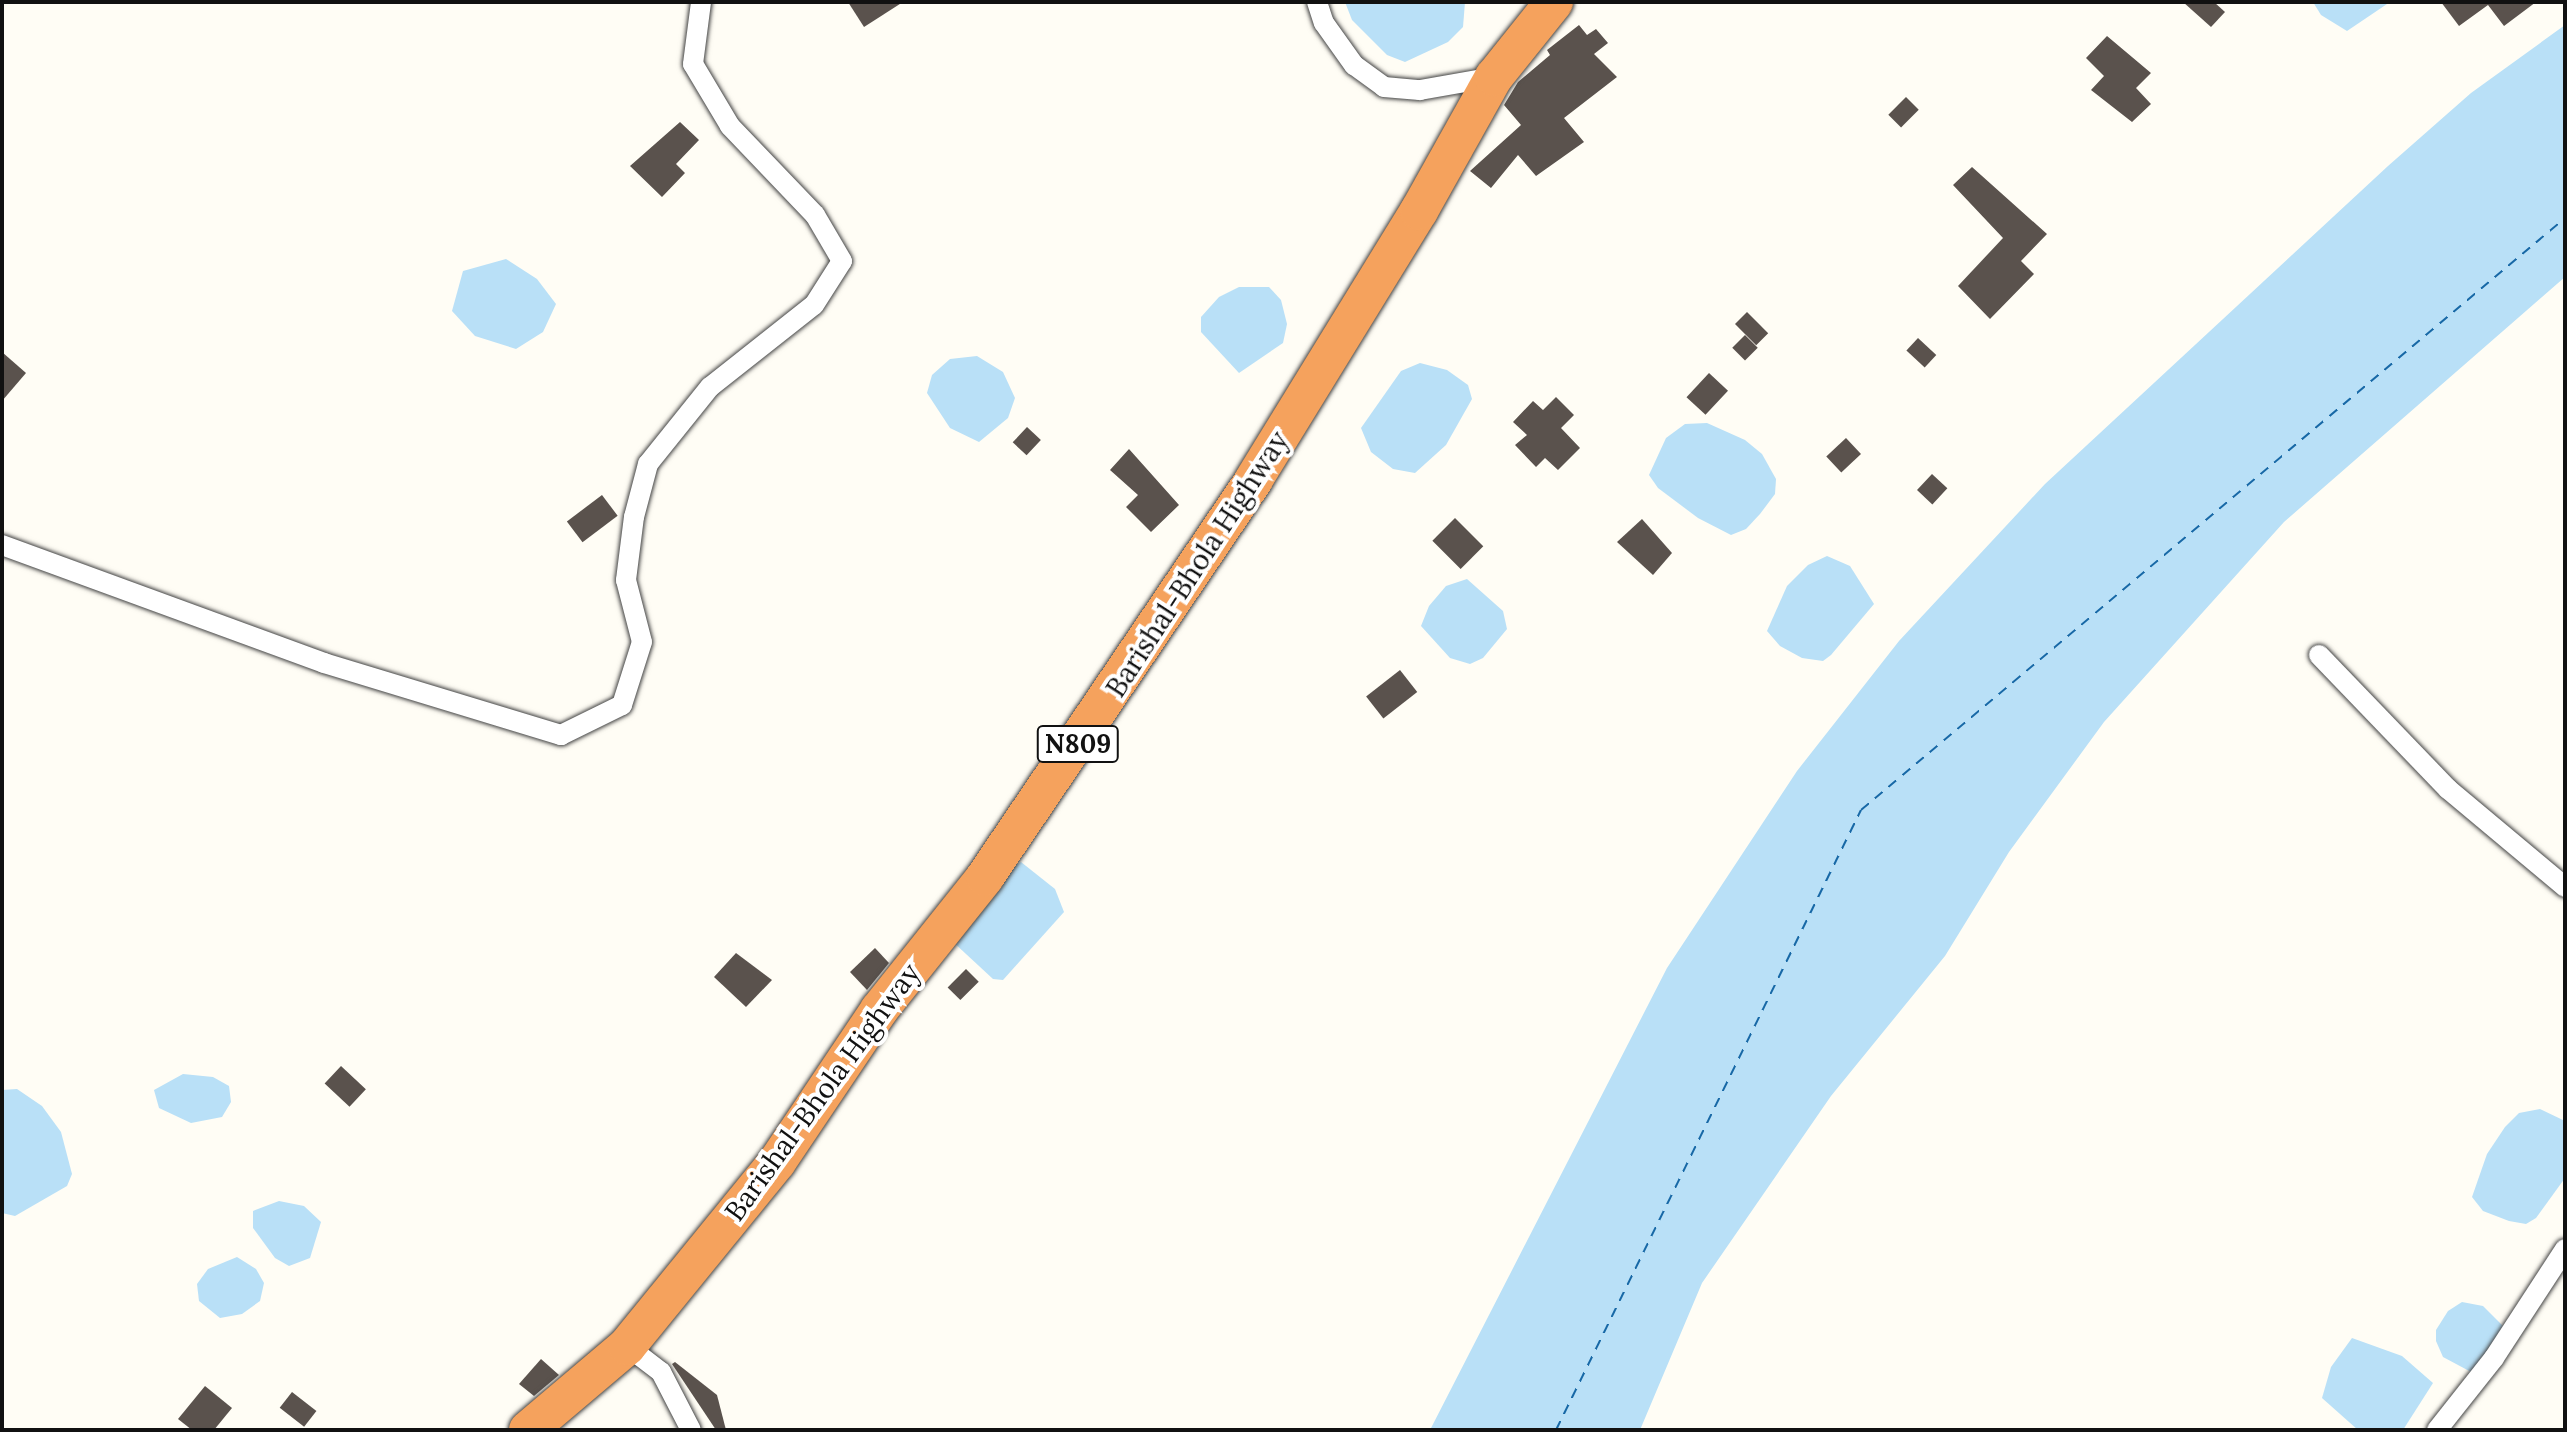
<!DOCTYPE html>
<html>
<head>
<meta charset="utf-8">
<style>
	body { margin:0 }
	#map { position:relative; width:2567px; height:1432px; overflow:hidden; background:#fffdf5; font-family:Lora,serif }
	div>[style] { position:absolute }
	[style*='--x'] { left:calc(var(--x)*1px); top:calc(var(--y)*1px); width:calc(var(--w)*1px); rotate:calc(var(--a)*1deg) }
	.water>* { inset:0; background:#b9e0f7 }
	.ferry>* { height:2px; margin-top:-1px; transform-origin:0; background:repeating-linear-gradient(90deg,#1768a6 0 10px,transparent 0 18px) }
	.building>* { inset:0; background:#5a524d; transform-origin:0 0 }
	.roads { filter:drop-shadow(0 0 2px #444) drop-shadow(0 0 2px #444) }
	.street>* { height:20px; margin:-10px; padding:0 10px; transform-origin:10px; border-radius:10px; background:#fff }
	.highway>* { height:38px; margin:-19px; padding:0 19px; transform-origin:19px; border-radius:19px; background:#f5a25d }
	span { translate:-50% -50%; white-space:nowrap; text-align:center; line-height:1.15; -webkit-text-stroke:8px #fff; paint-order:stroke }
	.shield-label span { padding:2px 6px; background:#fff; border:2px solid; border-radius:6px; -webkit-text-stroke-width:0 }
	.shield-label { font-size:26px; color:#111; font-weight:700 }
	.street-label { font-size:28px; color:#111 }
	.frame { position:absolute; inset:0; border:4px solid #111; pointer-events:none }
</style>
</head>
<body>
<div id="map">
	<div class="water">
		<i style="clip-path:polygon(1345px 2px,1465px 2px,1463px 27px,1448px 42px,1405px 62px,1387px 55px,1352px 20px)"></i>
		<i style="clip-path:polygon(2313px 2px,2390px 2px,2347px 31px,2321px 15px)"></i>
		<i style="clip-path:polygon(2565px 25px,2565px 277px,2284px 522px,2104px 722px,2009px 852px,1945px 956px,1831px 1096px,1702px 1283px,1640px 1430px,1430px 1430px,1667px 968px,1797px 771px,1899px 641px,2045px 484px,2388px 166px,2471px 93px)"></i>
		<i style="clip-path:polygon(506px 259px,537px 279px,556px 304px,543px 332px,516px 349px,475px 336px,452px 311px,463px 271px)"></i>
		<i style="clip-path:polygon(1239px 287px,1269px 287px,1281px 300px,1287px 324px,1283px 343px,1239px 373px,1201px 332px,1201px 317px,1219px 297px)"></i>
		<i style="clip-path:polygon(977px 356px,1003px 372px,1015px 398px,1008px 418px,979px 442px,950px 428px,927px 393px,932px 375px,950px 359px)"></i>
		<i style="clip-path:polygon(1420px 363px,1447px 370px,1468px 385px,1472px 399px,1446px 445px,1415px 473px,1393px 469px,1371px 452px,1361px 428px,1401px 371px)"></i>
		<i style="clip-path:polygon(1707px 423px,1745px 440px,1762px 454px,1776px 479px,1775px 494px,1760px 514px,1746px 529px,1731px 535px,1698px 518px,1658px 488px,1649px 475px,1666px 438px,1685px 424px)"></i>
		<i style="clip-path:polygon(1827px 556px,1850px 566px,1874px 604px,1831px 655px,1823px 661px,1802px 658px,1780px 646px,1767px 631px,1787px 586px,1808px 565px)"></i>
		<i style="clip-path:polygon(1467px 579px,1503px 611px,1507px 629px,1483px 658px,1470px 664px,1450px 658px,1421px 626px,1429px 606px,1446px 586px)"></i>
		<i style="clip-path:polygon(1021px 862px,1055px 889px,1064px 912px,1003px 980px,993px 979px,952px 941px,1007px 871px)"></i>
		<i style="clip-path:polygon(183px 1074px,213px 1077px,229px 1086px,231px 1102px,222px 1117px,191px 1123px,159px 1108px,154px 1090px)"></i>
		<i style="clip-path:polygon(17px 1089px,42px 1106px,61px 1132px,72px 1174px,67px 1186px,15px 1216px,2px 1213px,2px 1090px)"></i>
		<i style="clip-path:polygon(2540px 1109px,2565px 1121px,2565px 1178px,2536px 1218px,2526px 1224px,2509px 1221px,2483px 1211px,2472px 1197px,2487px 1154px,2505px 1127px,2519px 1113px)"></i>
		<i style="clip-path:polygon(279px 1201px,304px 1206px,321px 1222px,310px 1258px,289px 1266px,275px 1258px,253px 1228px,253px 1211px)"></i>
		<i style="clip-path:polygon(237px 1257px,256px 1269px,264px 1283px,260px 1301px,242px 1314px,220px 1318px,199px 1301px,197px 1284px,208px 1269px)"></i>
		<i style="clip-path:polygon(2462px 1302px,2483px 1306px,2503px 1326px,2473px 1373px,2443px 1357px,2436px 1341px,2436px 1330px,2448px 1311px)"></i>
		<i style="clip-path:polygon(2352px 1338px,2402px 1356px,2433px 1383px,2403px 1430px,2358px 1430px,2322px 1398px,2331px 1367px)"></i>
	</div>
	<div class="ferry">
		<i style="--x:1556;--y:1430;--w:691;--a:-63.81"></i>
		<i style="--x:1861;--y:810;--w:920;--a:-40.06"></i>
	</div>
	<div class="building">
		<i style="clip-path:polygon(848px 2px,903px 2px,864px 27px)"></i>
		<i style="clip-path:polygon(2183px 2px,2214px 2px,2225px 12px,2211px 27px)"></i>
		<i style="clip-path:polygon(2441px 2px,2536px 2px,2504px 26px,2488px 5px,2459px 26px)"></i>
		<i style="clip-path:polygon(1579px 25px,1587px 35px,1596px 29px,1608px 43px,1594px 54px,1617px 77px,1564px 118px,1584px 142px,1536px 176px,1518px 155px,1491px 188px,1470px 171px,1521px 125px,1504px 105px,1518px 82px,1550px 55px,1547px 50px)"></i>
		<i style="clip-path:polygon(2107px 36px,2151px 73px,2136px 88px,2151px 104px,2132px 122px,2091px 90px,2104px 76px,2086px 58px)"></i>
		<i style="left:1906px;top:97px;width:18px;height:25px;rotate:45deg"></i>
		<i style="clip-path:polygon(680px 122px,699px 140px,676px 164px,685px 173px,662px 197px,630px 166px)"></i>
		<i style="clip-path:polygon(1972px 167px,2047px 234px,2021px 261px,2034px 274px,1990px 319px,1958px 286px,2003px 238px,1953px 185px)"></i>
		<i style="left:1747px;top:312px;width:30px;height:17px;rotate:45deg"></i>
		<i style="left:1745px;top:335px;width:18px;height:18px;rotate:45deg"></i>
		<i style="left:1918px;top:338px;width:25px;height:17px;rotate:43deg"></i>
		<i style="clip-path:polygon(2px 352px,26px 373px,2px 401px)"></i>
		<i style="left:1709px;top:373px;width:26px;height:33px;rotate:43deg"></i>
		<i style="clip-path:polygon(1556px 397px,1574px 415px,1561px 428px,1580px 448px,1558px 470px,1545px 458px,1536px 467px,1515px 445px,1527px 435px,1513px 422px,1533px 401px,1543px 410px)"></i>
		<i style="left:1027px;top:427px;width:19px;height:21px;rotate:43deg"></i>
		<i style="left:1846px;top:438px;width:22px;height:27px;rotate:47deg"></i>
		<i style="clip-path:polygon(1129px 449px,1179px 505px,1151px 532px,1126px 507px,1138px 495px,1110px 470px)"></i>
		<i style="left:1932px;top:474px;width:21px;height:22px;rotate:43deg"></i>
		<i style="left:602px;top:495px;width:26px;height:44px;rotate:53deg"></i>
		<i style="left:1455px;top:518px;width:40px;height:32px;rotate:45deg"></i>
		<i style="clip-path:polygon(1642px 519px,1672px 553px,1653px 575px,1617px 542px)"></i>
		<i style="left:1400px;top:670px;width:28px;height:43px;rotate:52deg"></i>
		<i style="clip-path:polygon(875px 948px,889px 963px,867px 990px,850px 972px)"></i>
		<i style="clip-path:polygon(736px 953px,772px 980px,746px 1007px,714px 977px)"></i>
		<i style="left:966px;top:969px;width:18px;height:26px;rotate:45deg"></i>
		<i style="left:341px;top:1066px;width:34px;height:24px;rotate:43deg"></i>
		<i style="clip-path:polygon(541px 1359px,559px 1375px,534px 1396px,519px 1384px)"></i>
		<i style="clip-path:polygon(675px 1362px,717px 1395px,726px 1430px,716px 1430px,672px 1364px)"></i>
		<i style="clip-path:polygon(205px 1386px,232px 1408px,214px 1430px,192px 1430px,178px 1419px)"></i>
		<i style="left:292px;top:1392px;width:31px;height:20px;rotate:38deg"></i>
	</div>
	<div class="roads">
		<div class="street">
			<i style="--x:1317;--y:2;--w:22;--a:72"></i>
			<i style="--x:1324;--y:23;--w:52;--a:54.5"></i>
			<i style="--x:1354;--y:65;--w:37;--a:36"></i>
			<i style="--x:1384;--y:87;--w:36;--a:5"></i>
			<i style="--x:1420;--y:90;--w:75;--a:-10"></i>
			<i style="--x:2;--y:545;--w:343;--a:20.1"></i>
			<i style="--x:324;--y:663;--w:248;--a:16.9"></i>
			<i style="--x:561;--y:735;--w:68;--a:-26.2"></i>
			<i style="--x:622;--y:705;--w:66;--a:-72.4"></i>
			<i style="--x:642;--y:642;--w:64;--a:-104.5"></i>
			<i style="--x:626;--y:580;--w:64;--a:-82.8"></i>
			<i style="--x:634;--y:517;--w:55;--a:-75.2"></i>
			<i style="--x:648;--y:464;--w:99;--a:-51.2"></i>
			<i style="--x:710;--y:387;--w:132;--a:-38.3"></i>
			<i style="--x:814;--y:305;--w:52;--a:-57.5"></i>
			<i style="--x:842;--y:261;--w:53;--a:-120.4"></i>
			<i style="--x:815;--y:215;--w:123;--a:-133.7"></i>
			<i style="--x:730;--y:126;--w:72;--a:-120.8"></i>
			<i style="--x:693;--y:64;--w:63;--a:-82.6"></i>
			<i style="--x:2319;--y:655;--w:186;--a:46.1"></i>
			<i style="--x:2448;--y:789;--w:153;--a:39.9"></i>
			<i style="--x:627;--y:1346;--w:43;--a:37.4"></i>
			<i style="--x:661;--y:1372;--w:65;--a:62.7"></i>
			<i style="--x:2437;--y:1430;--w:92;--a:-51.6"></i>
			<i style="--x:2494;--y:1358;--w:130;--a:-56.9"></i>
		</div>
		<div class="highway">
			<i style="--x:528;--y:1430;--w:130;--a:-40.3"></i>
			<i style="--x:627;--y:1346;--w:237;--a:-50.8"></i>
			<i style="--x:777;--y:1162;--w:183;--a:-56.1"></i>
			<i style="--x:879;--y:1010;--w:170;--a:-51.4"></i>
			<i style="--x:985;--y:877;--w:480;--a:-55.9"></i>
			<i style="--x:1254;--y:479;--w:315;--a:-58.4"></i>
			<i style="--x:1419;--y:211;--w:154;--a:-60.8"></i>
			<i style="--x:1494;--y:77;--w:96;--a:-51.3"></i>
		</div>
	</div>
	<div class="shield-label">
		<span style="left:1078px;top:744px">N809</span>
	</div>
	<div class="street-label">
		<span style="left:1197px;top:564px;rotate:-57deg">Barishal-Bhola Highway</span>
		<span style="left:822px;top:1092px;rotate:-54deg">Barishal-Bhola Highway</span>
	</div>
	<div class="frame"></div>
</div>
</body>
</html>
